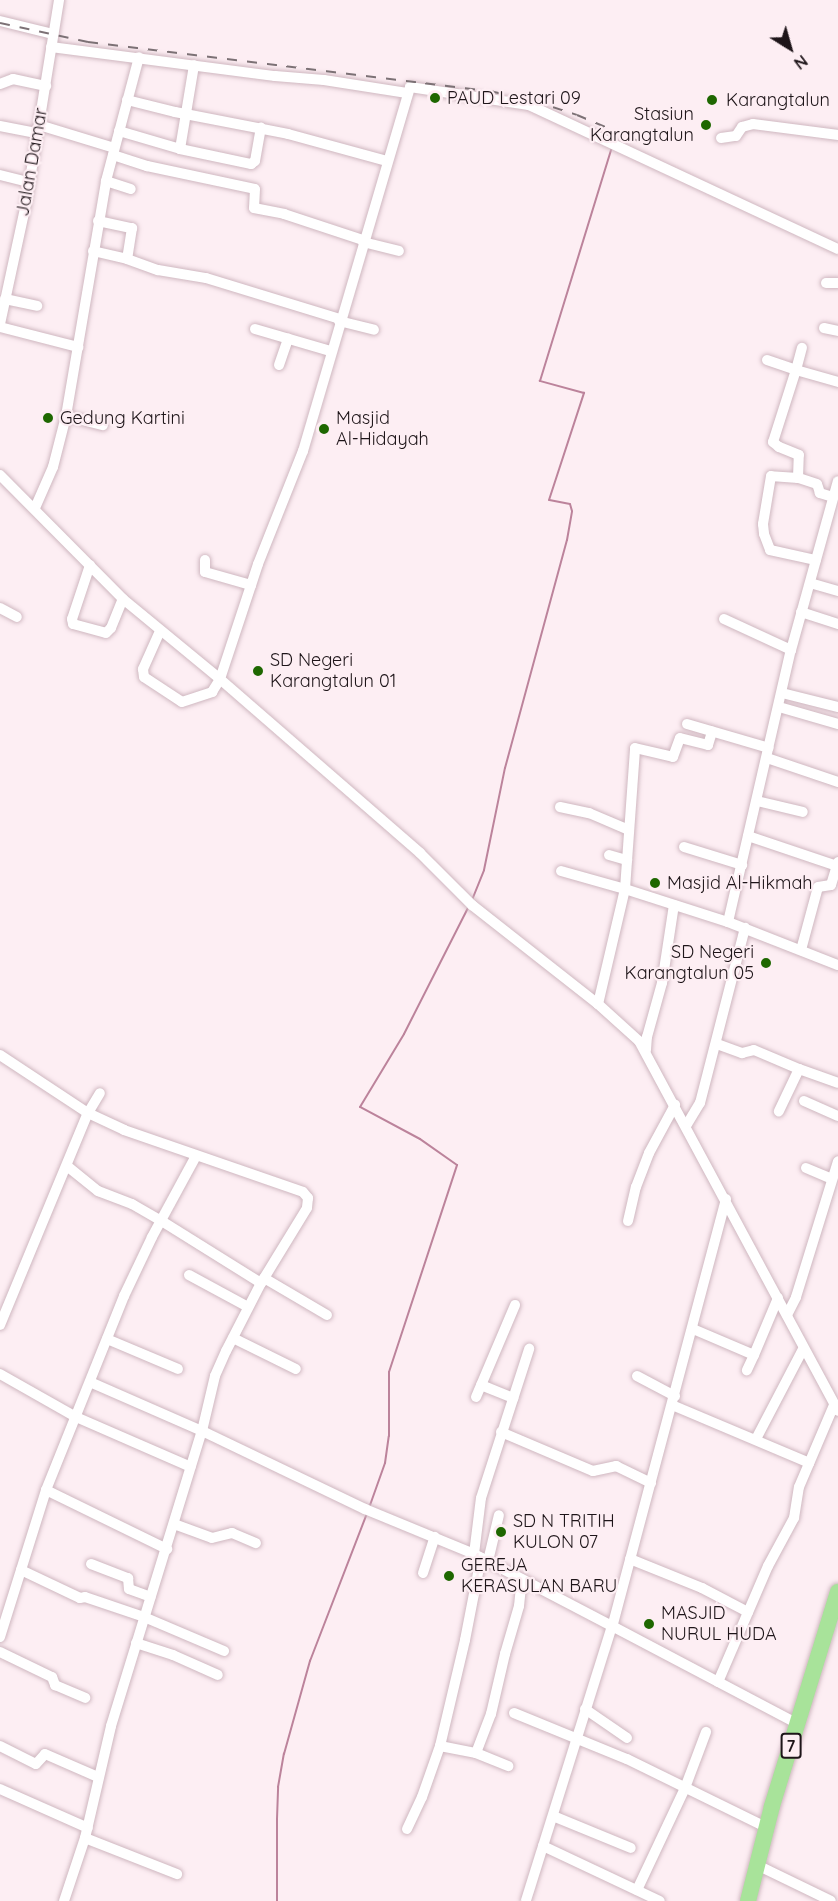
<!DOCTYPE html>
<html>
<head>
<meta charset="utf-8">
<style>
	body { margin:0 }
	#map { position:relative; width:838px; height:1901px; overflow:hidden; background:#fdeef3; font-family:Quicksand,sans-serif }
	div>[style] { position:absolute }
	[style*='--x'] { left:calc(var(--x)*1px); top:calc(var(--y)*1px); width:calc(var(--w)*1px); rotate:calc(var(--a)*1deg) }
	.stream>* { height:2px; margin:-1px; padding:0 1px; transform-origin:1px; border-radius:1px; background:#bc839b }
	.roads { filter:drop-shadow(0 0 2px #cfb7c0) drop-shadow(0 0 2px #cfb7c0) }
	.minor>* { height:10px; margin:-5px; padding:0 5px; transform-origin:5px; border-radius:5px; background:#fff }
	.highway>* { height:16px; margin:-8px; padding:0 8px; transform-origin:8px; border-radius:8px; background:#a8e39a }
	.rail>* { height:2px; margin-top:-1px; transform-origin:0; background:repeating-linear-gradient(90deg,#7c7175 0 10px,transparent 0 20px) }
	.dots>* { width:16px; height:16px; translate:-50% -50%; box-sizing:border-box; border:3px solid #fdeef3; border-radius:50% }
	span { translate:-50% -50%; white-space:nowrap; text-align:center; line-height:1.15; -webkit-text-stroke:4.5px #fdeef3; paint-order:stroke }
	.shield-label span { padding:2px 4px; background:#fdeef3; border:2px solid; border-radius:4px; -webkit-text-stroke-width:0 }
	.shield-label { font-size:16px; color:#1e1519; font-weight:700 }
	.poi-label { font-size:18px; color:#1e1519 }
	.left { translate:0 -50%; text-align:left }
	.right { translate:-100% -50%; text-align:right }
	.street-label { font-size:18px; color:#1e1519 }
	.north { position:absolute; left:760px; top:18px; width:60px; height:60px; -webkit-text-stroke:4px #fdeef3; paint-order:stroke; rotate:143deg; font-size:16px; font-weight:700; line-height:24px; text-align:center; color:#1e1519 }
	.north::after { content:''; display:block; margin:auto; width:21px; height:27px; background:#1e1519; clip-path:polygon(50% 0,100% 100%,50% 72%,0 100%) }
</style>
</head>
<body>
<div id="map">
	<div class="stream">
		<i style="--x:472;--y:900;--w:32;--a:-68"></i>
		<i style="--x:484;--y:870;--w:104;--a:-78.4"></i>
		<i style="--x:505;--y:768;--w:236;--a:-74.8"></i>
		<i style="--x:567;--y:540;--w:29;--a:-80"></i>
		<i style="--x:572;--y:511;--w:7;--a:-106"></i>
		<i style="--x:570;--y:504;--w:21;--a:-169"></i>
		<i style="--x:549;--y:500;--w:113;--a:-71.9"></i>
		<i style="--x:584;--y:393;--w:46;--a:-164.7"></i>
		<i style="--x:540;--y:381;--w:245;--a:-72.9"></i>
		<i style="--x:369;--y:1508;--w:48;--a:-70.4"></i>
		<i style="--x:385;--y:1463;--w:27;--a:-82"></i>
		<i style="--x:389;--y:1436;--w:64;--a:-90"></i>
		<i style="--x:389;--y:1372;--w:218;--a:-71.8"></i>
		<i style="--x:457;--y:1165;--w:45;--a:-144.9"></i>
		<i style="--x:420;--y:1139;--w:68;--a:-151.9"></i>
		<i style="--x:360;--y:1107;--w:85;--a:-58.9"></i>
		<i style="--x:404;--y:1034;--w:141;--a:-63.1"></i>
		<i style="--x:277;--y:1901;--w:82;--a:-90"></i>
		<i style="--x:277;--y:1819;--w:32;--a:-88"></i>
		<i style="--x:278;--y:1787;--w:34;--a:-80"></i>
		<i style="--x:284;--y:1754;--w:97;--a:-74.4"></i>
		<i style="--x:310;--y:1661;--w:159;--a:-68.9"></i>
	</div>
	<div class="roads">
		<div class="minor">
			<i style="--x:0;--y:21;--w:55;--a:13.8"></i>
			<i style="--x:51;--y:47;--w:226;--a:7.4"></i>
			<i style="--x:275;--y:76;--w:49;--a:4.7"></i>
			<i style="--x:324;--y:80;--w:84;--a:8.9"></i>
			<i style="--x:0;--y:84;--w:14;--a:-21"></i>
			<i style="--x:13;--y:79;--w:34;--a:12"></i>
			<i style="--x:127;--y:100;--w:49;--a:14"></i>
			<i style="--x:175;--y:112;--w:115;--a:11"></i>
			<i style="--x:288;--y:134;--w:103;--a:15.3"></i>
			<i style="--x:39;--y:125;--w:78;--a:17"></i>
			<i style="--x:0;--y:126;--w:38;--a:11"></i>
			<i style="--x:119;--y:131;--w:64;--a:16.4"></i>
			<i style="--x:180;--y:149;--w:73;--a:11.9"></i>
			<i style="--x:251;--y:164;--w:5;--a:-37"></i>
			<i style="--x:255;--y:161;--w:34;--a:-80"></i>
			<i style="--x:721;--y:138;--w:15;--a:-8"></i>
			<i style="--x:736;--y:136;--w:11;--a:-56"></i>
			<i style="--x:742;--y:127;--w:11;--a:-15"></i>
			<i style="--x:753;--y:124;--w:86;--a:7.4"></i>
			<i style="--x:180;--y:149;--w:85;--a:-80.5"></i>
			<i style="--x:113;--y:155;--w:36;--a:18"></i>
			<i style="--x:147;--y:166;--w:110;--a:12"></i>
			<i style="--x:255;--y:189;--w:19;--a:93"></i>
			<i style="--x:254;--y:208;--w:31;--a:11"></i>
			<i style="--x:284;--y:214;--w:83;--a:18.2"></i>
			<i style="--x:0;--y:175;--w:30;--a:14"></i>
			<i style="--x:106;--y:181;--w:26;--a:18"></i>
			<i style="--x:98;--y:221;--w:35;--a:12"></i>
			<i style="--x:132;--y:228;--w:31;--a:99"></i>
			<i style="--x:127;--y:259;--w:33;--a:20"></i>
			<i style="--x:158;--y:270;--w:49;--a:9.5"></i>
			<i style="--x:206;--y:278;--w:140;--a:17"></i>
			<i style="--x:363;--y:242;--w:37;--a:14"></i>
			<i style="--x:93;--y:251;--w:35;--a:13"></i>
			<i style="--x:826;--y:283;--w:12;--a:0"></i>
			<i style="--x:5;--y:299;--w:33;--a:12"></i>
			<i style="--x:339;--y:321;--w:36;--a:14"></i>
			<i style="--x:0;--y:324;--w:123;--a:-77.8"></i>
			<i style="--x:26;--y:204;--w:207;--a:-80.8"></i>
			<i style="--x:0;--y:327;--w:81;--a:14.4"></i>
			<i style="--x:824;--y:328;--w:14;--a:12"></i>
			<i style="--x:255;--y:329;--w:78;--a:16.3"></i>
			<i style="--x:767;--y:360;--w:31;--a:19"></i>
			<i style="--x:796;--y:370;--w:23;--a:-75"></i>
			<i style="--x:279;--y:365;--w:28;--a:-71"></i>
			<i style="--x:66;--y:416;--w:38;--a:14"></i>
			<i style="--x:0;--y:475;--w:175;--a:45.2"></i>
			<i style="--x:123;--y:599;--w:126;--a:39.5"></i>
			<i style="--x:220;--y:679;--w:121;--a:-71.7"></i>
			<i style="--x:258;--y:564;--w:122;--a:-68.3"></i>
			<i style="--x:303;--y:451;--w:379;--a:-73.6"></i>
			<i style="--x:410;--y:87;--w:120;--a:8.6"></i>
			<i style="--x:529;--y:105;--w:341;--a:25"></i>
			<i style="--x:798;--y:478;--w:27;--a:-176"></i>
			<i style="--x:771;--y:476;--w:49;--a:99.5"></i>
			<i style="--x:763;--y:524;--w:10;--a:84"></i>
			<i style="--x:764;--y:534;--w:17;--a:69"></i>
			<i style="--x:770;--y:550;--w:47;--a:12.3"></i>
			<i style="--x:833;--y:497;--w:14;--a:-163"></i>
			<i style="--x:820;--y:493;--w:9;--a:-108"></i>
			<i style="--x:817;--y:484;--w:20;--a:-162"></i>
			<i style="--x:798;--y:478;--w:23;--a:-88"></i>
			<i style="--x:799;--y:455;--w:22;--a:-158"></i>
			<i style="--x:779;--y:447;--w:8;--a:-140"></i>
			<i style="--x:773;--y:442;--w:76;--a:-72.3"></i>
			<i style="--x:796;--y:370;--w:44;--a:15.9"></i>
			<i style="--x:35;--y:508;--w:45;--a:-66.3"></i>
			<i style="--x:53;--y:467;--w:53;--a:-75.7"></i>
			<i style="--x:66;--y:416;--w:238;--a:-80.3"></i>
			<i style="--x:106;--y:181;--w:128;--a:-75.1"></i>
			<i style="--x:205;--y:560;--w:12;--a:90"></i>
			<i style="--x:205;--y:572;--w:48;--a:15.8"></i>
			<i style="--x:90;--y:565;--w:57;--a:108.4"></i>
			<i style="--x:72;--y:619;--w:5;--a:79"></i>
			<i style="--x:73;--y:624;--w:34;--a:15"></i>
			<i style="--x:106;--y:633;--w:7;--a:-45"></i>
			<i style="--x:111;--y:628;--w:31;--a:-68"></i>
			<i style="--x:810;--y:583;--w:29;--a:16"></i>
			<i style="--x:0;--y:608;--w:19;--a:28"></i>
			<i style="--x:801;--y:612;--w:39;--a:18"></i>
			<i style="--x:724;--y:619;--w:74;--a:24.8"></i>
			<i style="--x:160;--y:631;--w:42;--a:114.1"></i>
			<i style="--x:143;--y:669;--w:8;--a:83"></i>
			<i style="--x:144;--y:677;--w:45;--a:33.3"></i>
			<i style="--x:182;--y:702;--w:32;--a:-18"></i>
			<i style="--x:212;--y:692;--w:15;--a:-58"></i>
			<i style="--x:220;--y:679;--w:265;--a:41"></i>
			<i style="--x:420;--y:853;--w:74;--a:45"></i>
			<i style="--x:472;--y:905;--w:160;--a:38.2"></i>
			<i style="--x:598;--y:1004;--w:55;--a:42.1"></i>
			<i style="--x:639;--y:1041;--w:420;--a:61.7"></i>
			<i style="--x:782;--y:693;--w:58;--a:14"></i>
			<i style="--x:779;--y:707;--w:61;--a:16.1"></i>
			<i style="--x:687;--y:724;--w:85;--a:16.3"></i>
			<i style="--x:767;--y:758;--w:75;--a:18.7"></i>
			<i style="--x:757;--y:801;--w:47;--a:13.4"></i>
			<i style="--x:560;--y:807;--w:30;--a:12"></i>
			<i style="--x:589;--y:813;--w:43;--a:23"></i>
			<i style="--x:748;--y:836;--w:94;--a:18.6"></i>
			<i style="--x:684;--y:847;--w:61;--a:17.2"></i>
			<i style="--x:609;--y:855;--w:19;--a:16"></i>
			<i style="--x:561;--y:871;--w:66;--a:15.7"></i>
			<i style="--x:625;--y:889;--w:141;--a:-85.9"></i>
			<i style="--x:635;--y:748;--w:39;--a:13"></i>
			<i style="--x:673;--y:757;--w:20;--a:-70"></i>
			<i style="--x:680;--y:738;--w:29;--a:14"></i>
			<i style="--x:708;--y:745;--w:14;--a:-73"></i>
			<i style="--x:728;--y:922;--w:279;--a:-77"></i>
			<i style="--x:791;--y:650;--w:175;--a:-74.5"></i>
			<i style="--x:801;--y:950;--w:65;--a:-74.9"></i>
			<i style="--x:818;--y:887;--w:13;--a:-9"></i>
			<i style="--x:831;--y:885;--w:24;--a:-73"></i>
			<i style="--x:598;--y:1004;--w:118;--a:-76.8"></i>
			<i style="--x:625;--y:889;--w:108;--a:17.8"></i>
			<i style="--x:728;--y:922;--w:118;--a:21.4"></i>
			<i style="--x:717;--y:1044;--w:27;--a:20"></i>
			<i style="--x:742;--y:1053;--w:12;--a:-14"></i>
			<i style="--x:754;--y:1050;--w:49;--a:22.9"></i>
			<i style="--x:799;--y:1069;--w:47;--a:115.5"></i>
			<i style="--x:646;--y:1050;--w:13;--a:-86"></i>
			<i style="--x:647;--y:1037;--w:56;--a:-74.5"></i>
			<i style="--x:662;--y:983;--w:79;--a:-81.3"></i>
			<i style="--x:0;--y:1055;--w:105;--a:33.4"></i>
			<i style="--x:88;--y:1113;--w:40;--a:25"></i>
			<i style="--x:124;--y:1130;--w:189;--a:19.1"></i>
			<i style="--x:303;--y:1192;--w:8;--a:50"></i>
			<i style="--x:308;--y:1198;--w:10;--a:96"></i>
			<i style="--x:307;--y:1208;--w:88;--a:121.5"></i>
			<i style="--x:261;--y:1283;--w:76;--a:117.2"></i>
			<i style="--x:226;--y:1351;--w:27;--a:114"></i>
			<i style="--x:215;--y:1376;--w:57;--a:103.3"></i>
			<i style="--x:202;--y:1431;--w:181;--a:25.6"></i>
			<i style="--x:365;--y:1509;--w:118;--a:22.4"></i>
			<i style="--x:474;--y:1554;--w:156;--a:27.6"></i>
			<i style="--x:612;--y:1626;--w:288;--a:107.4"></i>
			<i style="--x:799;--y:1069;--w:41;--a:19.7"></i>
			<i style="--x:804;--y:1101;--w:37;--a:24"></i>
			<i style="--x:686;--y:1126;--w:27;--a:-59"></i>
			<i style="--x:700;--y:1103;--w:181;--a:-75.6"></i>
			<i style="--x:67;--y:1166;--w:40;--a:39"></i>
			<i style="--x:98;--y:1191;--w:36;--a:21"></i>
			<i style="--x:132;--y:1204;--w:32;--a:30"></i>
			<i style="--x:160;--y:1220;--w:119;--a:32"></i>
			<i style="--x:806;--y:1168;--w:28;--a:23"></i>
			<i style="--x:726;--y:1199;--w:442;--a:104.9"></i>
			<i style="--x:612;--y:1626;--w:210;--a:27.8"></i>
			<i style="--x:628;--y:1221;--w:35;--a:-77"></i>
			<i style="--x:636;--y:1187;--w:36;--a:-69"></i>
			<i style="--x:649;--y:1153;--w:55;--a:-61.6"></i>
			<i style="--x:189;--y:1275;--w:67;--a:28.5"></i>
			<i style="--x:264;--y:1278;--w:73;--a:30.4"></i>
			<i style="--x:787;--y:1315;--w:20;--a:-63"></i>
			<i style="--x:796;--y:1297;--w:142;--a:-72.8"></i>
			<i style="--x:0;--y:1325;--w:230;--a:-67.5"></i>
			<i style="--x:88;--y:1113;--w:23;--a:-59"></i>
			<i style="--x:693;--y:1329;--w:66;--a:23.1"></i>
			<i style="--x:754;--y:1355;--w:17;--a:115"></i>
			<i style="--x:233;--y:1338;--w:70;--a:26.2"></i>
			<i style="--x:107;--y:1339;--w:77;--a:22.9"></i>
			<i style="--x:754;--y:1355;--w:62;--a:-67.2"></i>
			<i style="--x:0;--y:1374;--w:87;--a:29.5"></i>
			<i style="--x:76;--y:1417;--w:125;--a:23.5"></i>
			<i style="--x:637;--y:1376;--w:43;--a:27.8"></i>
			<i style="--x:481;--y:1385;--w:35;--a:22"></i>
			<i style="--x:476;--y:1397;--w:100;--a:-67"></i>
			<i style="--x:672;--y:1405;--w:149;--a:22.9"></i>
			<i style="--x:501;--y:1432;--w:100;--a:23"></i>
			<i style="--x:593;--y:1471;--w:24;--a:-12"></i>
			<i style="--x:616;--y:1466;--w:39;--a:26"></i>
			<i style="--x:756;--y:1439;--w:102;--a:-62.4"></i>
			<i style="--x:46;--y:1490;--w:135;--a:26"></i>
			<i style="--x:174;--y:1524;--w:40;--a:20.2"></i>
			<i style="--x:212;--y:1538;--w:21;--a:-14"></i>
			<i style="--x:232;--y:1533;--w:26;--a:23"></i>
			<i style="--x:474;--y:1554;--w:56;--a:-82.9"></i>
			<i style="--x:481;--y:1498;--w:157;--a:-72.1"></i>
			<i style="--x:630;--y:1559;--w:78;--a:21.9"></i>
			<i style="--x:702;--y:1588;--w:52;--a:27.6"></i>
			<i style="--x:488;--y:1561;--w:47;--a:-76.6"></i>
			<i style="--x:91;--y:1564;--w:40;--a:21"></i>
			<i style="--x:128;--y:1578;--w:11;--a:85"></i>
			<i style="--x:129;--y:1589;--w:23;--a:20"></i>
			<i style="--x:21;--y:1570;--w:65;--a:25.4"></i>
			<i style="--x:80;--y:1598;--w:5;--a:-11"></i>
			<i style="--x:85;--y:1597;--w:62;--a:18.7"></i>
			<i style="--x:144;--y:1617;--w:87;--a:23"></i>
			<i style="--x:423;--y:1573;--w:38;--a:-72"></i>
			<i style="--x:0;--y:1637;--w:154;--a:-72.6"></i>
			<i style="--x:46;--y:1490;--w:209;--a:-68.1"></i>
			<i style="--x:124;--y:1296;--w:65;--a:-64.6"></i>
			<i style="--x:152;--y:1237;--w:92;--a:-61.5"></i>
			<i style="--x:136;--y:1643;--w:39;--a:18"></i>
			<i style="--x:173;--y:1655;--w:49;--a:24"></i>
			<i style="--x:0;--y:1652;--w:58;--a:25.7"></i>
			<i style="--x:52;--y:1677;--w:9;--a:69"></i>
			<i style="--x:55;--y:1685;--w:33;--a:23"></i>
			<i style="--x:718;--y:1682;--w:126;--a:-66.7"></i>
			<i style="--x:768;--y:1566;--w:55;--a:-61.6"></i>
			<i style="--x:794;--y:1518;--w:31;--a:-81"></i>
			<i style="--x:799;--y:1487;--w:89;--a:-66.9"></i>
			<i style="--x:585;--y:1709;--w:51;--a:34.6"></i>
			<i style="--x:514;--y:1713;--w:122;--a:22.2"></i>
			<i style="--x:627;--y:1759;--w:155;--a:26.1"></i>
			<i style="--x:0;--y:1746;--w:40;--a:26.6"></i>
			<i style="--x:36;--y:1764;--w:13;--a:-48"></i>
			<i style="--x:45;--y:1754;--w:58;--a:23.5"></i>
			<i style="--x:440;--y:1746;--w:37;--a:11"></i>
			<i style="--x:476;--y:1753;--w:35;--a:22"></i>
			<i style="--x:476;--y:1753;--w:42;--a:-69"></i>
			<i style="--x:491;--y:1714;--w:62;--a:-76.9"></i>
			<i style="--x:505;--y:1654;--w:50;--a:-73.7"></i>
			<i style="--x:519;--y:1606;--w:27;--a:-84"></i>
			<i style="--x:0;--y:1789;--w:96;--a:23.9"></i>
			<i style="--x:553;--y:1816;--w:84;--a:22.3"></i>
			<i style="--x:407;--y:1829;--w:35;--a:-65"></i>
			<i style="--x:422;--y:1797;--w:54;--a:-70.6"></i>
			<i style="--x:440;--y:1746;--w:109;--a:-76.7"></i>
			<i style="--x:465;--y:1640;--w:84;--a:-79"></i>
			<i style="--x:85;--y:1838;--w:99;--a:21.4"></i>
			<i style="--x:543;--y:1846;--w:129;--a:25.2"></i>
			<i style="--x:757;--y:1865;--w:82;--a:25.9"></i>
			<i style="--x:637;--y:1890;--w:113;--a:-64.8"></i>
			<i style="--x:685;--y:1788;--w:60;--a:-69.4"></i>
			<i style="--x:64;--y:1901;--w:66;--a:-71.6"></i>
			<i style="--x:85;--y:1838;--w:115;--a:-76.9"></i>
			<i style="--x:111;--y:1726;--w:309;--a:-72.9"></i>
			<i style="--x:202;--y:1431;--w:122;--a:-156.4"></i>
		</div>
		<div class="highway">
			<i style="--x:748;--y:1901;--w:98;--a:-75.8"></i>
			<i style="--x:772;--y:1806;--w:224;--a:-72.9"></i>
		</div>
	</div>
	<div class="rail">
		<i style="--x:0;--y:23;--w:90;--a:12.2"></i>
		<i style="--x:88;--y:42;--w:409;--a:7"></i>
		<i style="--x:494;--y:92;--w:41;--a:12.7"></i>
		<i style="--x:534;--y:101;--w:45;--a:18"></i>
		<i style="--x:577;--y:115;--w:69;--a:22.9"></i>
	</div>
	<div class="dots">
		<i style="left:435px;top:98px;background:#1e6700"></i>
		<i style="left:712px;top:100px;background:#1e6700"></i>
		<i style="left:706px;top:125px;background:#1e6700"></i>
		<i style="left:48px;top:418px;background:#1e6700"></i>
		<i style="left:324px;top:429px;background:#1e6700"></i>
		<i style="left:258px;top:671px;background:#1e6700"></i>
		<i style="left:655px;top:883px;background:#1e6700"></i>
		<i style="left:766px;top:963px;background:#1e6700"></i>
		<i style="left:501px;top:1532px;background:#1e6700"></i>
		<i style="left:449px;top:1576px;background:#1e6700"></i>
		<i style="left:649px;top:1624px;background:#1e6700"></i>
	</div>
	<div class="shield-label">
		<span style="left:791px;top:1746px">7</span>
	</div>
	<div class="poi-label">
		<span class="left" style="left:447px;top:98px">PAUD Lestari 09</span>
		<span class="left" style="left:726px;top:100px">Karangtalun</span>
		<span class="right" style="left:694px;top:125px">Stasiun<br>Karangtalun</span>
		<span class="left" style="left:60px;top:418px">Gedung Kartini</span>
		<span class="left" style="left:336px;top:429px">Masjid<br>Al-Hidayah</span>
		<span class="left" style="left:270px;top:671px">SD Negeri<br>Karangtalun 01</span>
		<span class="left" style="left:667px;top:883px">Masjid Al-Hikmah</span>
		<span class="right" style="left:754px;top:963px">SD Negeri<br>Karangtalun 05</span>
		<span class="left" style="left:513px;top:1532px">SD N TRITIH<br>KULON 07</span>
		<span class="left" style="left:461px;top:1576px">GEREJA<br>KERASULAN BARU</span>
		<span class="left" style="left:661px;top:1624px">MASJID<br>NURUL HUDA</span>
	</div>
	<div class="street-label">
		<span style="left:32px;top:162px;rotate:-80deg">Jalan Damar</span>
	</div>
	<div class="north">N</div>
</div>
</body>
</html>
